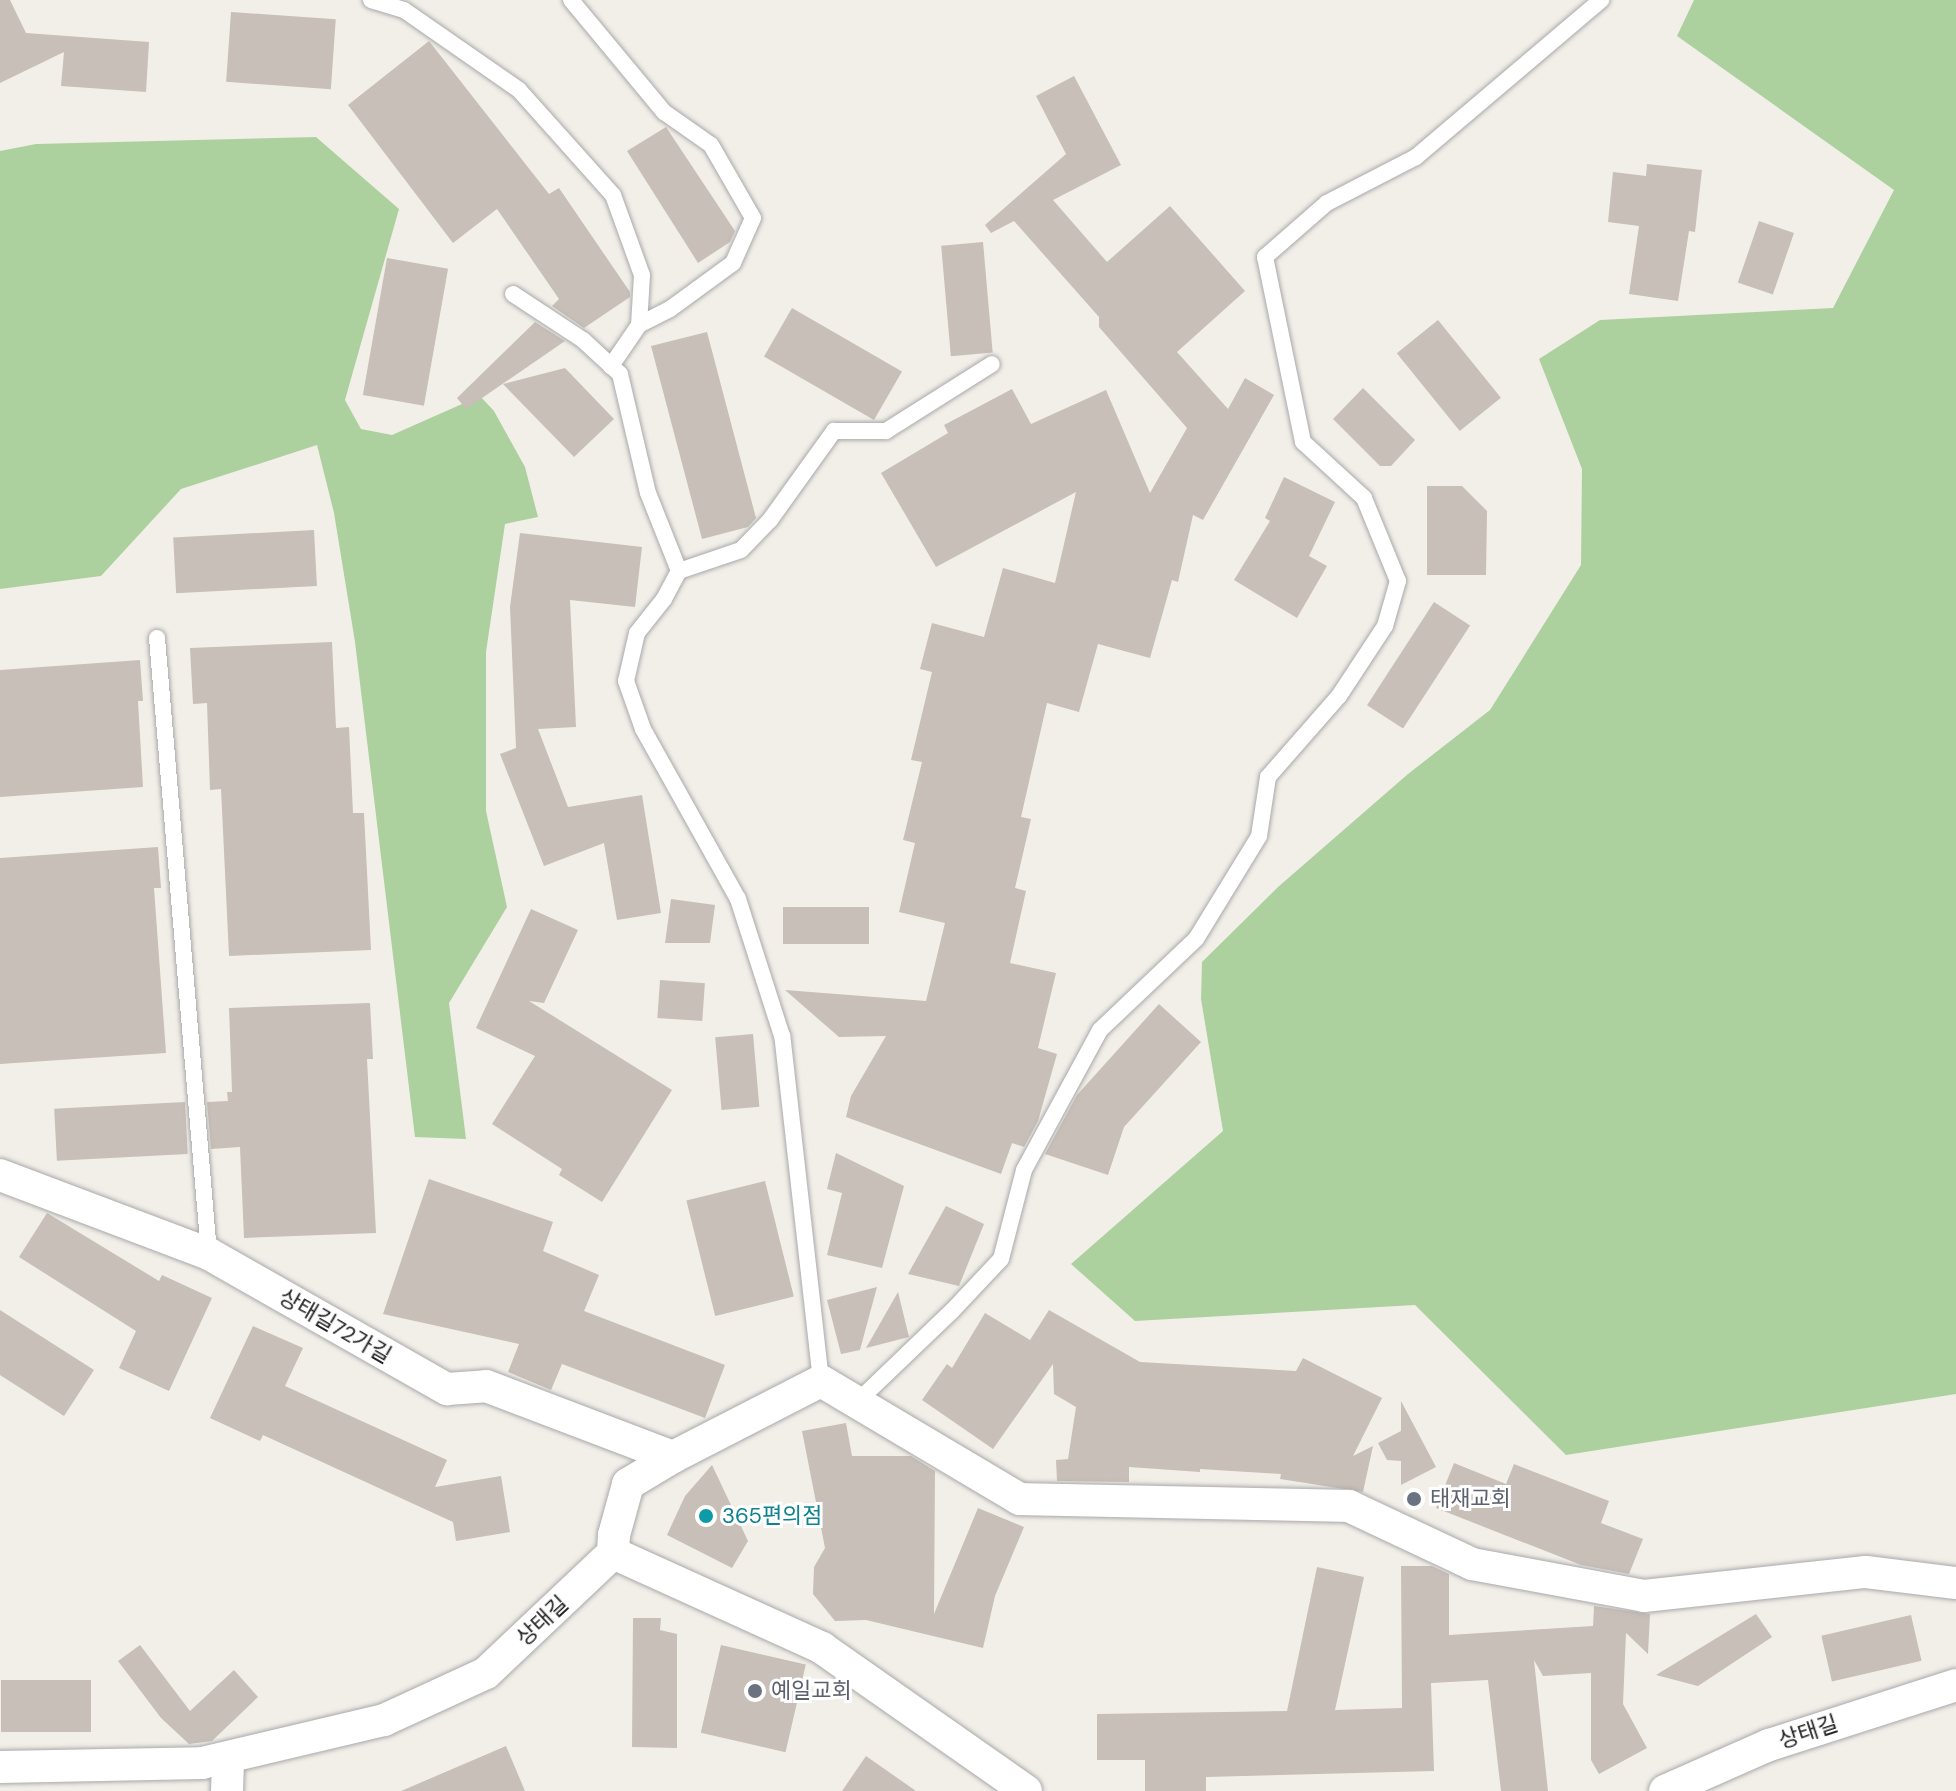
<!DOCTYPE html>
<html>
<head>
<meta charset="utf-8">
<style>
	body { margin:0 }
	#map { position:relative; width:1956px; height:1791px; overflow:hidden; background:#f2efe9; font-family:"DM Sans","Noto Sans KR",sans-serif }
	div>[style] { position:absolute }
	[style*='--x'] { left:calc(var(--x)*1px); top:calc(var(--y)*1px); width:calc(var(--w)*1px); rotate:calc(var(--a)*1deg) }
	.forest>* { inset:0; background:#add19e }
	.building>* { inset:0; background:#c7bfb8; transform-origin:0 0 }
	.roads { filter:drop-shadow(0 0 2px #a9a9a9) drop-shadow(0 0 2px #a9a9a9) }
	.lane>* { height:16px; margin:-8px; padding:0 8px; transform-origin:8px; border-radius:8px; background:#fff }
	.street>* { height:32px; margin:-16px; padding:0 16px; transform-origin:16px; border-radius:16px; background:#fff }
	.dots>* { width:22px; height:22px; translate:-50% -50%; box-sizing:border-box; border:4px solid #fff; border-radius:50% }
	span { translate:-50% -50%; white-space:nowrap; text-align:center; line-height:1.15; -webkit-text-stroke:6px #fff; paint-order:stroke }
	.street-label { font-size:22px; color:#222 }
	.worship-label { font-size:22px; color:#5b616d }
	.left { translate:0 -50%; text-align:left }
	.culture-label { font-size:22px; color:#0d838f }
</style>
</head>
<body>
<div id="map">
	<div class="forest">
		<i style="clip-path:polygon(1694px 0,1956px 0,1956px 1394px,1566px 1455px,1415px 1305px,1135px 1321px,1071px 1264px,1223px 1131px,1201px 999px,1202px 962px,1278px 887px,1408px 774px,1490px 710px,1581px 565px,1582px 469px,1539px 359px,1600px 320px,1833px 308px,1894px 190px,1677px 36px)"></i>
		<i style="clip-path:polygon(316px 137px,399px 209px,345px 400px,361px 429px,392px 435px,480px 396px,494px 411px,525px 467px,538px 517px,505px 524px,486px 652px,486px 811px,507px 907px,449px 1003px,466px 1139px,415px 1137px,355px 642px,334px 513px,317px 445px,181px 489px,101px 576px,0 589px,0 151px,36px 144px)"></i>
	</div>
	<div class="building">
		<i style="clip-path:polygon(0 0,10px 0,26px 33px,149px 42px,146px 92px,61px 86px,64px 52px,0 83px)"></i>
		<i style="left:231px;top:12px;width:105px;height:70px;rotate:4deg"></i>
		<i style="clip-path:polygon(429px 41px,549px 194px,559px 188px,630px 292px,630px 297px,584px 328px,552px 306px,559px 299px,497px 209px,453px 243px,348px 105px)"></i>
		<i style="clip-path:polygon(1074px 76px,1121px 165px,1053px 200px,1107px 262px,1170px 206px,1245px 291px,1177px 352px,1228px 409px,1245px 378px,1274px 395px,1203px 520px,1193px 515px,1178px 582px,1172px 580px,1150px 658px,1098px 644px,1079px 712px,1047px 703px,1021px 817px,1031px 819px,1015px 888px,1026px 891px,1010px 963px,1056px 973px,1038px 1048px,1057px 1054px,1038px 1121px,1024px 1147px,1012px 1143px,1001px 1174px,846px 1117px,851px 1096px,886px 1036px,839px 1037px,785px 990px,926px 1001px,945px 923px,899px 912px,915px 843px,903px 840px,922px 762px,911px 760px,932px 672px,920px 669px,932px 623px,984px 637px,1003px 568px,1055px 583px,1076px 492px,936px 567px,881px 473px,948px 433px,944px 425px,1012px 389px,1031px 424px,1106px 390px,1150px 493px,1187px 428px,1099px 327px,1099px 317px,1014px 221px,991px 233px,985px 225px,1066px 154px,1036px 96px)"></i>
		<i style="clip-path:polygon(666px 127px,735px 231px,730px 242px,698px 263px,627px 151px)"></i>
		<i style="clip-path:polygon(1647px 164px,1702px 170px,1695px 232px,1689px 231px,1678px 301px,1629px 294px,1639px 226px,1608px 222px,1613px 172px,1646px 176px)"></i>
		<i style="left:1759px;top:221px;width:37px;height:65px;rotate:19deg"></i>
		<i style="left:983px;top:242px;width:111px;height:42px;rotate:85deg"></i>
		<i style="left:387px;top:258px;width:62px;height:139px;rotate:10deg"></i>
		<i style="left:792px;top:308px;width:127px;height:56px;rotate:30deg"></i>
		<i style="left:1438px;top:320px;width:100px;height:53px;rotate:51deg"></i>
		<i style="clip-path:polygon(535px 322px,565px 341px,466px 409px,457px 398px)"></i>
		<i style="clip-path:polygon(707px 332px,756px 518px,748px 527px,702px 539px,651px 346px)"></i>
		<i style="clip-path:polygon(565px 368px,614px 419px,574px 457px,503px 384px)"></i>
		<i style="clip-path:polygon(1363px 388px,1415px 440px,1391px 466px,1380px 466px,1333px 419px)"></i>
		<i style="clip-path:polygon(1284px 477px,1335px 502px,1309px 556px,1327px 566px,1297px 618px,1234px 580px,1270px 521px,1265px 518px)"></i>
		<i style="clip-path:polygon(1427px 486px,1462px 486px,1487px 511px,1486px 575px,1427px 575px)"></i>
		<i style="left:314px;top:530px;width:56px;height:141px;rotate:87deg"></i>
		<i style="clip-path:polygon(520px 533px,642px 547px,635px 607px,570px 600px,576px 727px,538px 729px,568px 807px,642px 795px,661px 913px,617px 920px,604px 843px,544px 866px,500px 754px,516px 748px,510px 607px)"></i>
		<i style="left:1434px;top:602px;width:43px;height:123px;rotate:33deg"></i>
		<i style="clip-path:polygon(332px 642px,336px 728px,349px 727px,353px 813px,364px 813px,371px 950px,229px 956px,221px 789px,210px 790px,207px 703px,193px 704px,190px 648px)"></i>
		<i style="clip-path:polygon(140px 660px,143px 701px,138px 701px,143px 787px,0 797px,0 670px)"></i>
		<i style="clip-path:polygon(158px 847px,161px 888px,154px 888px,166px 1053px,0 1064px,0 858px)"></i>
		<i style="clip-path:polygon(671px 899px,715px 905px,710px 943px,665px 943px)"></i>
		<i style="left:783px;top:907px;width:86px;height:37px"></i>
		<i style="clip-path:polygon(531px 909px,578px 930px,544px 1003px,529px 1001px,672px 1090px,602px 1202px,559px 1175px,562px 1169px,492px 1124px,535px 1056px,476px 1028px)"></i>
		<i style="left:660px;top:980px;width:45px;height:38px;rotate:4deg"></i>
		<i style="clip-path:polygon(370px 1003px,373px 1059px,367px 1059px,376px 1233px,244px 1238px,240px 1147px,211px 1149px,207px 1102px,228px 1101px,227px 1092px,232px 1092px,229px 1008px)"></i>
		<i style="clip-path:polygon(1159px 1004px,1201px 1042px,1124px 1127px,1108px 1175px,1045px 1154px,1077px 1095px)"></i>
		<i style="left:753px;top:1034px;width:73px;height:38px;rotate:85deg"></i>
		<i style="left:185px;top:1102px;width:52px;height:131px;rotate:87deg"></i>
		<i style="clip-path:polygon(836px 1153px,904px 1186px,882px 1268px,827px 1255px,842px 1193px,827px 1189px)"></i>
		<i style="clip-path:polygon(429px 1179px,553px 1222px,543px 1251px,599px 1275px,584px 1311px,725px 1365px,705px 1418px,562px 1364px,551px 1390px,508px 1372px,519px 1344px,383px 1314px)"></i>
		<i style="left:765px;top:1181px;width:119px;height:81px;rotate:76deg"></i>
		<i style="clip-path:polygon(946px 1206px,984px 1224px,959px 1286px,908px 1274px)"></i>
		<i style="clip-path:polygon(47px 1213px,159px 1281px,162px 1275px,212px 1298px,169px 1391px,119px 1368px,136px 1331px,19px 1257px)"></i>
		<i style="clip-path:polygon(877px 1287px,860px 1350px,841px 1354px,827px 1300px)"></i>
		<i style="clip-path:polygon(898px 1292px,909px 1337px,866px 1348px)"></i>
		<i style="clip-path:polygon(0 1310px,94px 1370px,64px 1416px,0 1375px)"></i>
		<i style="clip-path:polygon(1049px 1310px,1140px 1362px,1296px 1371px,1303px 1358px,1382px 1398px,1353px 1456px,1373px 1446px,1363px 1492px,1280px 1479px,1281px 1474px,1200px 1469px,1200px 1472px,1129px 1467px,1129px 1482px,1057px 1481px,1056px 1460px,1068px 1459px,1076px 1407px,1054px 1394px,1053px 1364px,993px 1449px,922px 1400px,947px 1364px,952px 1368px,985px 1313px,1030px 1340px)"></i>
		<i style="clip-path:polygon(253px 1326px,303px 1348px,285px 1386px,447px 1460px,435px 1487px,501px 1476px,510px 1532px,456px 1541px,453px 1522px,263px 1435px,260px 1441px,210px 1418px)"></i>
		<i style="clip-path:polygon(1401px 1401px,1436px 1467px,1401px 1485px,1401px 1461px,1387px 1460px,1378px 1443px,1401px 1431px)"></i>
		<i style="clip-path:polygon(846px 1423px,852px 1456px,911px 1456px,935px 1471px,934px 1614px,978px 1508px,1024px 1527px,995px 1596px,983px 1648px,866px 1620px,835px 1621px,813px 1594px,814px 1567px,825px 1548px,802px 1431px)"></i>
		<i style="clip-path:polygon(1454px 1463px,1506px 1484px,1514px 1464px,1609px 1501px,1601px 1523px,1643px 1539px,1629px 1574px,1581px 1565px,1436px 1508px)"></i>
		<i style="clip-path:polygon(712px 1465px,748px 1541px,732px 1568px,667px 1535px,685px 1496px)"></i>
		<i style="clip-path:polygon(1401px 1566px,1432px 1566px,1449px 1574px,1449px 1635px,1593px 1626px,1594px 1606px,1650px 1614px,1648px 1654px,1626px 1633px,1623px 1704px,1647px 1748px,1599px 1774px,1591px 1760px,1591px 1673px,1543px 1676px,1534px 1660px,1548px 1791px,1501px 1791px,1488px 1680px,1431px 1683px,1434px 1771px,1206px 1777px,1206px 1791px,1145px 1791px,1145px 1760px,1097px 1760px,1097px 1714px,1287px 1711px,1317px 1567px,1364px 1577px,1335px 1710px,1402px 1708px)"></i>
		<i style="clip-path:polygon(1756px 1614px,1772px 1637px,1698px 1686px,1656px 1675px)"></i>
		<i style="left:1911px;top:1615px;width:47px;height:92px;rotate:77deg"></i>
		<i style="clip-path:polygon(633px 1618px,661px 1618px,660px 1630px,677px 1634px,677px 1748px,632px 1747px)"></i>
		<i style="clip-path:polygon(140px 1645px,190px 1711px,234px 1670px,258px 1697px,212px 1741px,189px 1744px,161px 1718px,118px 1661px)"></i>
		<i style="left:721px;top:1645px;width:87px;height:90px;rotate:13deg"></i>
		<i style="left:1px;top:1680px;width:90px;height:52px"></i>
		<i style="clip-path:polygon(506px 1746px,525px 1791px,401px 1791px)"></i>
		<i style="clip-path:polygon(866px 1756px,916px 1791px,842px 1791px)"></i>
	</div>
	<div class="roads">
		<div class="lane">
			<i style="--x:371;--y:0;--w:34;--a:17"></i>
			<i style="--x:404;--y:10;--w:140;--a:34.8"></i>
			<i style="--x:519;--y:90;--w:141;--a:48.2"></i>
			<i style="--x:613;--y:195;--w:85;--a:70.1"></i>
			<i style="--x:642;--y:275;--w:50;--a:93.4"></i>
			<i style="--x:639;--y:325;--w:50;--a:124.3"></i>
			<i style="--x:571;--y:0;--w:146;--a:50.3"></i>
			<i style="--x:664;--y:112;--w:57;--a:35.1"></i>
			<i style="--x:711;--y:145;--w:84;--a:60.1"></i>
			<i style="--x:753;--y:218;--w:49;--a:114"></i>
			<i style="--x:733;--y:263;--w:78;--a:143.9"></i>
			<i style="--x:670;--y:309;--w:35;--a:153"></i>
			<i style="--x:513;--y:294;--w:84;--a:33.3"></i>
			<i style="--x:583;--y:340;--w:50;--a:42.6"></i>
			<i style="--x:620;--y:374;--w:122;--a:76.8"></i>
			<i style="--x:648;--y:493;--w:84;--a:68.3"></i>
			<i style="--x:157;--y:638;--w:618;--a:85.17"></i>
			<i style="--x:821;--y:1381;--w:347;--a:-96.4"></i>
			<i style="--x:782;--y:1036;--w:144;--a:-107.8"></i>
			<i style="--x:738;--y:899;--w:195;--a:-119.2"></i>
			<i style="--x:643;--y:729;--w:51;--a:-109.5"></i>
			<i style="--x:626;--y:681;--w:49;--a:-77.1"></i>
			<i style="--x:637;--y:633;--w:43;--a:-51.5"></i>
			<i style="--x:664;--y:599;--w:32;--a:-62"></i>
			<i style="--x:679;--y:571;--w:65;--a:-18.7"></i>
			<i style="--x:741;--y:550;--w:42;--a:-46"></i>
			<i style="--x:770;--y:520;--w:110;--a:-54.3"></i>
			<i style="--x:834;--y:431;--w:52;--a:0"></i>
			<i style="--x:886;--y:431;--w:125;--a:-32.3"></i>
			<i style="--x:857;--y:1402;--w:132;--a:-43.8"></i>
			<i style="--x:952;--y:1311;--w:71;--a:-46.7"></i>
			<i style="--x:1001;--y:1259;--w:92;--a:-75.5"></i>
			<i style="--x:1024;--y:1170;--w:159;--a:-61.5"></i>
			<i style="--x:1100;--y:1030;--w:132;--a:-43.5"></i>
			<i style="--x:1196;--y:939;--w:121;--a:-58.5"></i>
			<i style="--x:1259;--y:836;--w:60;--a:-81.3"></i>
			<i style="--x:1268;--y:777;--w:108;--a:-48.8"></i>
			<i style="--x:1339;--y:696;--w:84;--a:-56.7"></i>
			<i style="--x:1385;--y:626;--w:47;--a:-73.9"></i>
			<i style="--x:1398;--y:581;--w:90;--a:-112.3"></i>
			<i style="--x:1364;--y:498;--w:83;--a:-137.4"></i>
			<i style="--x:1303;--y:442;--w:189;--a:-101.6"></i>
			<i style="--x:1265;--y:257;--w:82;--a:-41.1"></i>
			<i style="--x:1327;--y:203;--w:100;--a:-27.3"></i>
			<i style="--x:1416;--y:157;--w:243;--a:-40.3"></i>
		</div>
		<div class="street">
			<i style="--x:0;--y:1175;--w:223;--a:20.7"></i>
			<i style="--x:209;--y:1254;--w:274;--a:29.6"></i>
			<i style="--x:447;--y:1389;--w:39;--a:-4"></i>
			<i style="--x:486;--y:1386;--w:200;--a:20.8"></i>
			<i style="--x:613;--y:1553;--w:18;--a:-87"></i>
			<i style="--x:614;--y:1535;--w:53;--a:-74.6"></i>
			<i style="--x:628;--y:1484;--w:52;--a:-31"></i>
			<i style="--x:673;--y:1457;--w:166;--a:-27.2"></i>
			<i style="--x:821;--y:1381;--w:231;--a:30.7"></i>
			<i style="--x:1020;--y:1499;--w:329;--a:1.2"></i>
			<i style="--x:1349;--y:1506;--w:136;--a:25.2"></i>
			<i style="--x:1472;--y:1564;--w:175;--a:10.5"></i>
			<i style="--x:1644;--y:1596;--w:223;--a:-6.2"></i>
			<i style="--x:1866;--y:1572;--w:91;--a:7"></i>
			<i style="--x:0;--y:1767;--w:202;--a:-1.1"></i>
			<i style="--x:202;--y:1763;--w:187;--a:-13.3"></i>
			<i style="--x:384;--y:1720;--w:112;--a:-24.7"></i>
			<i style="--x:486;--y:1673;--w:175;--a:-43.4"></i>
			<i style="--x:613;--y:1553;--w:230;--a:24.4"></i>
			<i style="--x:822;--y:1648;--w:249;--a:35"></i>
			<i style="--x:227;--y:1791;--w:32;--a:-88"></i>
			<i style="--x:1665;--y:1791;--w:114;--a:-23.9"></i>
			<i style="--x:1769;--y:1745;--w:196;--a:-17.8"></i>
		</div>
	</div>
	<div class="dots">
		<i style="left:1414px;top:1499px;background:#6b7280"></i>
		<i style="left:706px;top:1516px;background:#0f9aa8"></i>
		<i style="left:755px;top:1691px;background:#6b7280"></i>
	</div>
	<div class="street-label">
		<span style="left:335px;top:1326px;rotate:30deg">상태길72가길</span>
		<span style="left:542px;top:1621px;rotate:-43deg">상태길</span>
		<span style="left:1808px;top:1732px;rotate:-18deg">상태길</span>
	</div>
	<div class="worship-label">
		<span class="left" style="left:1430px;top:1499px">태재교회</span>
		<span class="left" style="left:771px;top:1691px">예일교회</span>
	</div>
	<div class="culture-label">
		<span class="left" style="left:722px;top:1516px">365편의점</span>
	</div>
</div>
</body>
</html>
